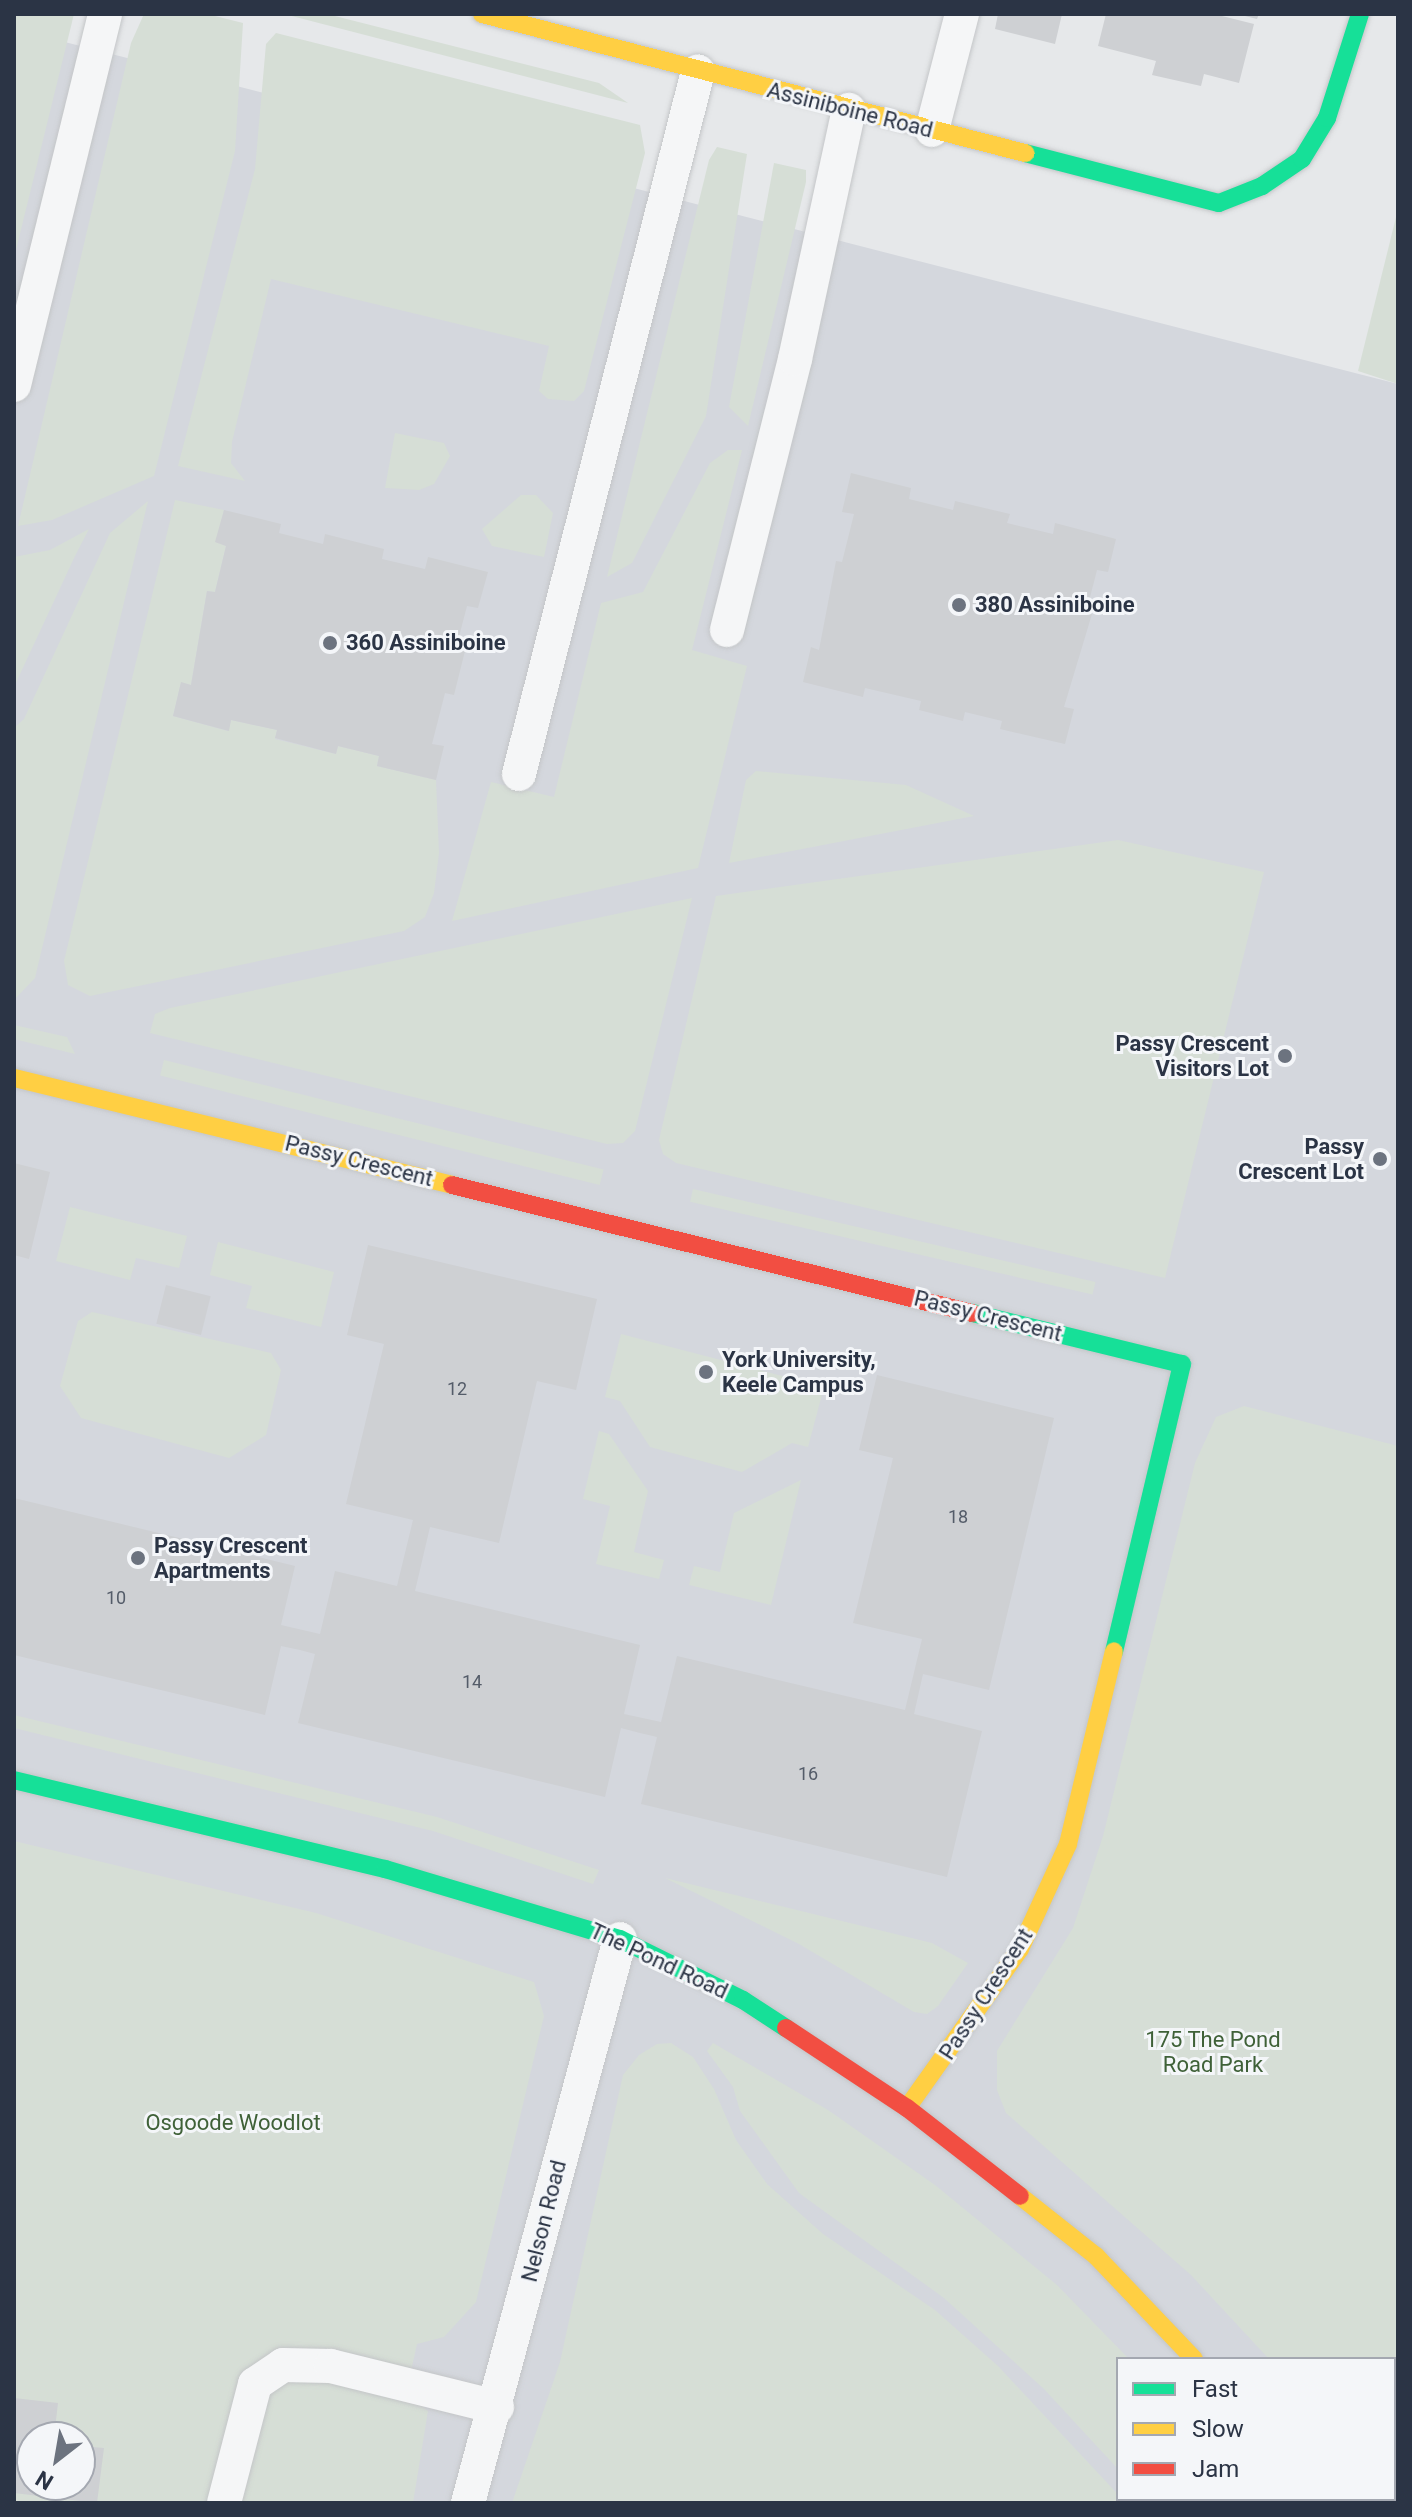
<!DOCTYPE html>
<html>
<head>
<meta charset="utf-8">
<style>
	body { margin:0 }
	#map { position:relative; width:1412px; height:2517px; overflow:hidden; background:#e6e8ea; font-family:Roboto,sans-serif }
	div>[style] { position:absolute }
	[style*='--x'] { left:calc(var(--x)*1px); top:calc(var(--y)*1px); width:calc(var(--w)*1px); rotate:calc(var(--a)*1deg) }
	.built>* { inset:0; background:#d4d7dd }
	.green>* { inset:0; background:#d6ded6; transform-origin:0 0 }
	.building>* { inset:0; background:#ced0d3; transform-origin:0 0 }
	.roads { filter:drop-shadow(0 0 2px #c4c6c8) drop-shadow(0 0 2px #c4c6c8) }
	.lane>* { height:34px; margin:-17px; padding:0 17px; transform-origin:17px; border-radius:17px; background:#f5f6f7 }
	.fast>* { height:18px; margin:-9px; padding:0 9px; transform-origin:9px; border-radius:9px; background:#16e098 }
	.slow>* { height:18px; margin:-9px; padding:0 9px; transform-origin:9px; border-radius:9px; background:#ffcf43 }
	.jam>* { height:18px; margin:-9px; padding:0 9px; transform-origin:9px; border-radius:9px; background:#f24e42 }
	.dots>* { width:22px; height:22px; translate:-50% -50%; box-sizing:border-box; border:4px solid #f4f6f9; border-radius:50% }
	span { translate:-50% -50%; white-space:nowrap; text-align:center; line-height:1.15; -webkit-text-stroke:6px #f4f6f9; paint-order:stroke }
	.number-label { font-size:18px; color:#545c69 }
	.number-label span { -webkit-text-stroke-width:0 }
	.street-label { font-size:22px; color:#2b3445 }
	.poi-label { font-size:22px; color:#2b3445; font-weight:700 }
	.left { translate:0 -50%; text-align:left }
	.right { translate:-100% -50%; text-align:right }
	.park-label { font-size:22px; color:#3f6138 }
	.frame { position:absolute; inset:0; border:16px solid #2b3445; pointer-events:none }
	.legend { position:absolute; left:1116px; top:2357px; width:280px; height:144px; box-sizing:border-box; background:#f4f6f9; border:2px solid #a4a8b1; margin:0; padding:10px 14px; list-style:none; font-size:24px; color:#2b3445 }
	.legend li { display:flex; align-items:center; gap:16px; height:40px }
	.legend b { width:40px; border:2px solid #a4a8b1 }
	.north { position:absolute; left:16px; top:2421px; width:80px; height:80px; box-sizing:border-box; background:#f4f6f9; border:2px solid #a4a8b1; border-radius:50%; rotate:211deg; font-size:22px; font-weight:700; line-height:32px; text-align:center; color:#2b3445 }
	.north::after { content:''; display:block; margin:auto; width:28px; height:36px; background:#6c737f; clip-path:polygon(50% 0,100% 100%,50% 72%,0 100%) }
</style>
</head>
<body>
<div id="map">
	<div class="built">
		<i style="clip-path:polygon(evenodd,14px 29px,1398px 384px,1398px 2503px,14px 2503px,14px 29px,1118px 2359px,1394px 2359px,1394px 2499px,1118px 2499px,1118px 2359px,14px 29px,32px 2437px,80px 2437px,80px 2485px,32px 2485px,32px 2437px)"></i>
	</div>
	<div class="green">
		<i style="clip-path:polygon(14px 14px,74px 14px,14px 258px)"></i>
		<i style="clip-path:polygon(144px 14px,207px 14px,243px 23px,235px 151px,154px 476px,52px 520px,18px 526px,131px 43px)"></i>
		<i style="clip-path:polygon(284px 14px,327px 14px,599px 83px,628px 103px)"></i>
		<i style="clip-path:polygon(276px 33px,640px 125px,645px 153px,584px 391px,574px 401px,548px 399px,539px 391px,549px 346px,271px 279px,232px 442px,231px 463px,245px 481px,178px 466px,255px 169px,266px 44px)"></i>
		<i style="clip-path:polygon(717px 147px,747px 154px,706px 416px,632px 563px,607px 577px,709px 160px)"></i>
		<i style="clip-path:polygon(774px 163px,806px 170px,806px 182px,748px 426px,729px 407px)"></i>
		<i style="clip-path:polygon(1398px 209px,1398px 384px,1358px 371px)"></i>
		<i style="clip-path:polygon(395px 433px,444px 443px,450px 456px,434px 484px,419px 490px,385px 488px)"></i>
		<i style="clip-path:polygon(728px 450px,742px 450px,692px 650px,747px 666px,698px 868px,452px 921px,491px 782px,554px 797px,601px 603px,643px 592px,710px 463px)"></i>
		<i style="clip-path:polygon(521px 495px,536px 495px,553px 513px,544px 557px,492px 546px,482px 529px)"></i>
		<i style="clip-path:polygon(175px 500px,224px 510px,216px 542px,226px 546px,215px 592px,207px 591px,191px 685px,181px 683px,173px 716px,228px 731px,231px 720px,277px 730px,275px 739px,336px 754px,338px 746px,379px 756px,377px 766px,436px 780px,439px 853px,434px 893px,425px 917px,404px 931px,90px 996px,68px 985px,64px 961px)"></i>
		<i style="clip-path:polygon(148px 501px,35px 978px,14px 1000px,14px 728px,24px 719px,110px 533px)"></i>
		<i style="clip-path:polygon(89px 529px,75px 556px,14px 687px,14px 557px,50px 550px)"></i>
		<i style="clip-path:polygon(756px 771px,906px 785px,974px 816px,729px 863px,746px 780px)"></i>
		<i style="clip-path:polygon(1118px 840px,1264px 872px,1165px 1278px,676px 1163px,663px 1154px,659px 1140px,716px 896px)"></i>
		<i style="clip-path:polygon(692px 898px,635px 1131px,623px 1143px,607px 1144px,150px 1033px,155px 1014px,170px 1008px)"></i>
		<i style="clip-path:polygon(14px 1025px,67px 1037px,75px 1054px,14px 1039px)"></i>
		<i style="left:164px;top:1060px;width:453px;height:16px;rotate:14deg"></i>
		<i style="left:693px;top:1189px;width:413px;height:13px;rotate:13deg"></i>
		<i style="clip-path:polygon(70px 1207px,187px 1236px,179px 1268px,136px 1258px,130px 1280px,56px 1261px)"></i>
		<i style="clip-path:polygon(218px 1242px,334px 1272px,321px 1327px,246px 1308px,252px 1286px,210px 1275px)"></i>
		<i style="clip-path:polygon(92px 1312px,271px 1353px,281px 1370px,266px 1435px,229px 1458px,81px 1418px,60px 1386px,78px 1321px)"></i>
		<i style="clip-path:polygon(621px 1334px,824px 1387px,808px 1447px,792px 1443px,742px 1472px,650px 1447px,620px 1401px,605px 1397px)"></i>
		<i style="clip-path:polygon(1244px 1406px,1398px 1446px,1398px 2503px,1373px 2499px,1394px 2499px,1394px 2359px,1269px 2359px,1191px 2275px,1006px 2113px,997px 2090px,997px 2051px,1073px 1928px,1103px 1836px,1195px 1463px,1216px 1417px)"></i>
		<i style="clip-path:polygon(599px 1431px,609px 1434px,648px 1491px,634px 1552px,664px 1560px,659px 1579px,596px 1564px,610px 1506px,583px 1499px)"></i>
		<i style="clip-path:polygon(801px 1480px,771px 1605px,689px 1585px,694px 1566px,720px 1572px,734px 1513px)"></i>
		<i style="clip-path:polygon(14px 1715px,437px 1817px,599px 1870px,593px 1884px,433px 1831px,14px 1728px)"></i>
		<i style="clip-path:polygon(evenodd,14px 1841px,316px 1913px,534px 1982px,544px 2016px,476px 2302px,444px 2337px,417px 2344px,406px 2394px,428px 2411px,413px 2503px,14px 2503px,14px 1841px,32px 2437px,80px 2437px,80px 2485px,32px 2485px,32px 2437px)"></i>
		<i style="clip-path:polygon(665px 1878px,932px 1943px,968px 1963px,938px 2006px,927px 2014px,914px 2012px,799px 1944px)"></i>
		<i style="clip-path:polygon(671px 2043px,693px 2057px,714px 2089px,736px 2140px,767px 2184px,823px 2234px,935px 2310px,998px 2366px,1126px 2503px,512px 2503px,560px 2362px,623px 2075px,639px 2055px,657px 2044px)"></i>
		<i style="clip-path:polygon(713px 2043px,828px 2110px,935px 2185px,1057px 2285px,1129px 2359px,1118px 2359px,1118px 2469px,1044px 2389px,944px 2298px,799px 2193px,740px 2111px,733px 2087px,707px 2051px)"></i>
		<i style="left:1141px;top:2499px;width:109px;height:5px"></i>
	</div>
	<div class="building">
		<i style="clip-path:polygon(998px 14px,1062px 14px,1055px 44px,995px 29px)"></i>
		<i style="clip-path:polygon(1106px 14px,1214px 14px,1254px 24px,1239px 83px,1204px 74px,1201px 86px,1152px 75px,1156px 61px,1098px 46px)"></i>
		<i style="clip-path:polygon(1237px 14px,1259px 14px,1257px 19px)"></i>
		<i style="clip-path:polygon(851px 473px,911px 488px,909px 499px,953px 510px,955px 501px,1010px 514px,1007px 523px,1053px 534px,1055px 523px,1116px 539px,1108px 572px,1097px 570px,1086px 613px,1092px 614px,1064px 707px,1074px 709px,1065px 744px,1000px 729px,1002px 721px,965px 712px,963px 721px,919px 710px,921px 701px,865px 688px,863px 697px,803px 682px,811px 647px,819px 650px,836px 561px,842px 562px,854px 514px,842px 512px)"></i>
		<i style="clip-path:polygon(224px 510px,281px 524px,279px 533px,323px 544px,325px 534px,384px 549px,382px 559px,425px 569px,428px 557px,488px 572px,478px 608px,467px 606px,456px 648px,465px 651px,454px 695px,445px 693px,432px 744px,444px 746px,436px 780px,377px 766px,379px 756px,338px 746px,336px 754px,275px 738px,277px 730px,231px 720px,229px 731px,173px 716px,181px 682px,191px 685px,207px 591px,215px 592px,226px 546px,215px 542px)"></i>
		<i style="clip-path:polygon(14px 1163px,50px 1172px,29px 1259px,14px 1255px)"></i>
		<i style="clip-path:polygon(368px 1245px,597px 1299px,576px 1390px,537px 1381px,499px 1543px,430px 1527px,415px 1591px,640px 1645px,624px 1714px,661px 1722px,677px 1656px,905px 1710px,922px 1639px,853px 1623px,893px 1458px,859px 1450px,877px 1375px,1054px 1418px,989px 1690px,923px 1674px,914px 1714px,982px 1731px,947px 1877px,641px 1804px,657px 1737px,640px 1733px,621px 1728px,605px 1797px,298px 1723px,315px 1654px,300px 1650px,281px 1646px,265px 1715px,14px 1655px,14px 1498px,295px 1566px,281px 1625px,320px 1634px,335px 1571px,397px 1586px,413px 1520px,346px 1504px,384px 1344px,347px 1335px)"></i>
		<i style="left:166px;top:1285px;width:46px;height:40px;rotate:14deg"></i>
		<i style="clip-path:polygon(14px 2398px,58px 2403px,54px 2437px,32px 2437px,32px 2485px,80px 2485px,80px 2446px,104px 2448px,97px 2503px,14px 2493px)"></i>
	</div>
	<div class="roads">
		<div class="lane">
			<i style="--x:932;--y:130;--w:120;--a:-75.5"></i>
			<i style="--x:14;--y:385;--w:382;--a:-76.2"></i>
			<i style="--x:727;--y:630;--w:279;--a:-75.9"></i>
			<i style="--x:795;--y:359;--w:255;--a:-77.8"></i>
			<i style="--x:519;--y:774;--w:725;--a:-75.71"></i>
			<i style="--x:224;--y:2503;--w:123;--a:-75.4"></i>
			<i style="--x:255;--y:2384;--w:34;--a:-34"></i>
			<i style="--x:283;--y:2365;--w:48;--a:1.2"></i>
			<i style="--x:331;--y:2366;--w:171;--a:13.9"></i>
			<i style="--x:468;--y:2503;--w:584;--a:-74.92"></i>
		</div>
		<div class="fast">
			<i style="--x:1025;--y:153;--w:200;--a:14.5"></i>
			<i style="--x:1219;--y:203;--w:46;--a:-21.6"></i>
			<i style="--x:1262;--y:186;--w:48;--a:-34"></i>
			<i style="--x:1302;--y:159;--w:48;--a:-58.6"></i>
			<i style="--x:1327;--y:118;--w:109;--a:-72.4"></i>
			<i style="--x:972;--y:1313;--w:216;--a:13.7"></i>
			<i style="--x:1182;--y:1364;--w:295;--a:103.3"></i>
			<i style="--x:14;--y:1780;--w:382;--a:13.5"></i>
			<i style="--x:385;--y:1869;--w:245;--a:16.6"></i>
			<i style="--x:620;--y:1939;--w:137;--a:26.4"></i>
			<i style="--x:743;--y:2000;--w:51;--a:33.1"></i>
		</div>
		<div class="slow">
			<i style="--x:482;--y:14;--w:561;--a:14.36"></i>
			<i style="--x:14;--y:1078;--w:451;--a:13.7"></i>
			<i style="--x:907;--y:2108;--w:195;--a:-54.6"></i>
			<i style="--x:1020;--y:1949;--w:115;--a:-65.4"></i>
			<i style="--x:1068;--y:1844;--w:198;--a:-76.6"></i>
			<i style="--x:1020;--y:2196;--w:97;--a:38.3"></i>
			<i style="--x:1096;--y:2256;--w:142;--a:46.4"></i>
			<i style="--x:1308;--y:2499;--w:5;--a:53"></i>
		</div>
		<div class="jam">
			<i style="--x:452;--y:1185;--w:536;--a:13.83"></i>
			<i style="--x:786;--y:2028;--w:145;--a:33.5"></i>
			<i style="--x:907;--y:2108;--w:143;--a:37.9"></i>
		</div>
	</div>
	<div class="dots">
		<i style="left:959px;top:605px;background:#6c737f"></i>
		<i style="left:330px;top:643px;background:#6c737f"></i>
		<i style="left:1285px;top:1056px;background:#6c737f"></i>
		<i style="left:1380px;top:1159px;background:#6c737f"></i>
		<i style="left:706px;top:1372px;background:#6c737f"></i>
		<i style="left:138px;top:1558px;background:#6c737f"></i>
	</div>
	<div class="number-label">
		<span style="left:457px;top:1389px">12</span>
		<span style="left:958px;top:1517px">18</span>
		<span style="left:116px;top:1598px">10</span>
		<span style="left:472px;top:1682px">14</span>
		<span style="left:808px;top:1774px">16</span>
	</div>
	<div class="street-label">
		<span style="left:850px;top:110px;rotate:14deg">Assiniboine Road</span>
		<span style="left:359px;top:1161px;rotate:14deg">Passy Crescent</span>
		<span style="left:988px;top:1316px;rotate:14deg">Passy Crescent</span>
		<span style="left:659px;top:1961px;rotate:25deg">The Pond Road</span>
		<span style="left:986px;top:1994px;rotate:-57deg">Passy Crescent</span>
		<span style="left:544px;top:2221px;rotate:-76deg">Nelson Road</span>
	</div>
	<div class="poi-label">
		<span class="left" style="left:975px;top:605px">380 Assiniboine</span>
		<span class="left" style="left:346px;top:643px">360 Assiniboine</span>
		<span class="right" style="left:1269px;top:1056px">Passy Crescent<br>Visitors Lot</span>
		<span class="right" style="left:1364px;top:1159px">Passy<br>Crescent Lot</span>
		<span class="left" style="left:722px;top:1372px">York University,<br>Keele Campus</span>
		<span class="left" style="left:154px;top:1558px">Passy Crescent<br>Apartments</span>
	</div>
	<div class="park-label">
		<span style="left:1213px;top:2052px">175 The Pond<br>Road Park</span>
		<span style="left:233px;top:2123px">Osgoode Woodlot</span>
	</div>
	<div class="frame"></div>
	<ul class="legend">
	<li><b style="height:10px;background:#16e098"></b>Fast</li>
	<li><b style="height:10px;background:#ffcf43"></b>Slow</li>
	<li><b style="height:10px;background:#f24e42"></b>Jam</li>
	</ul>
	<div class="north">N</div>
</div>
</body>
</html>
